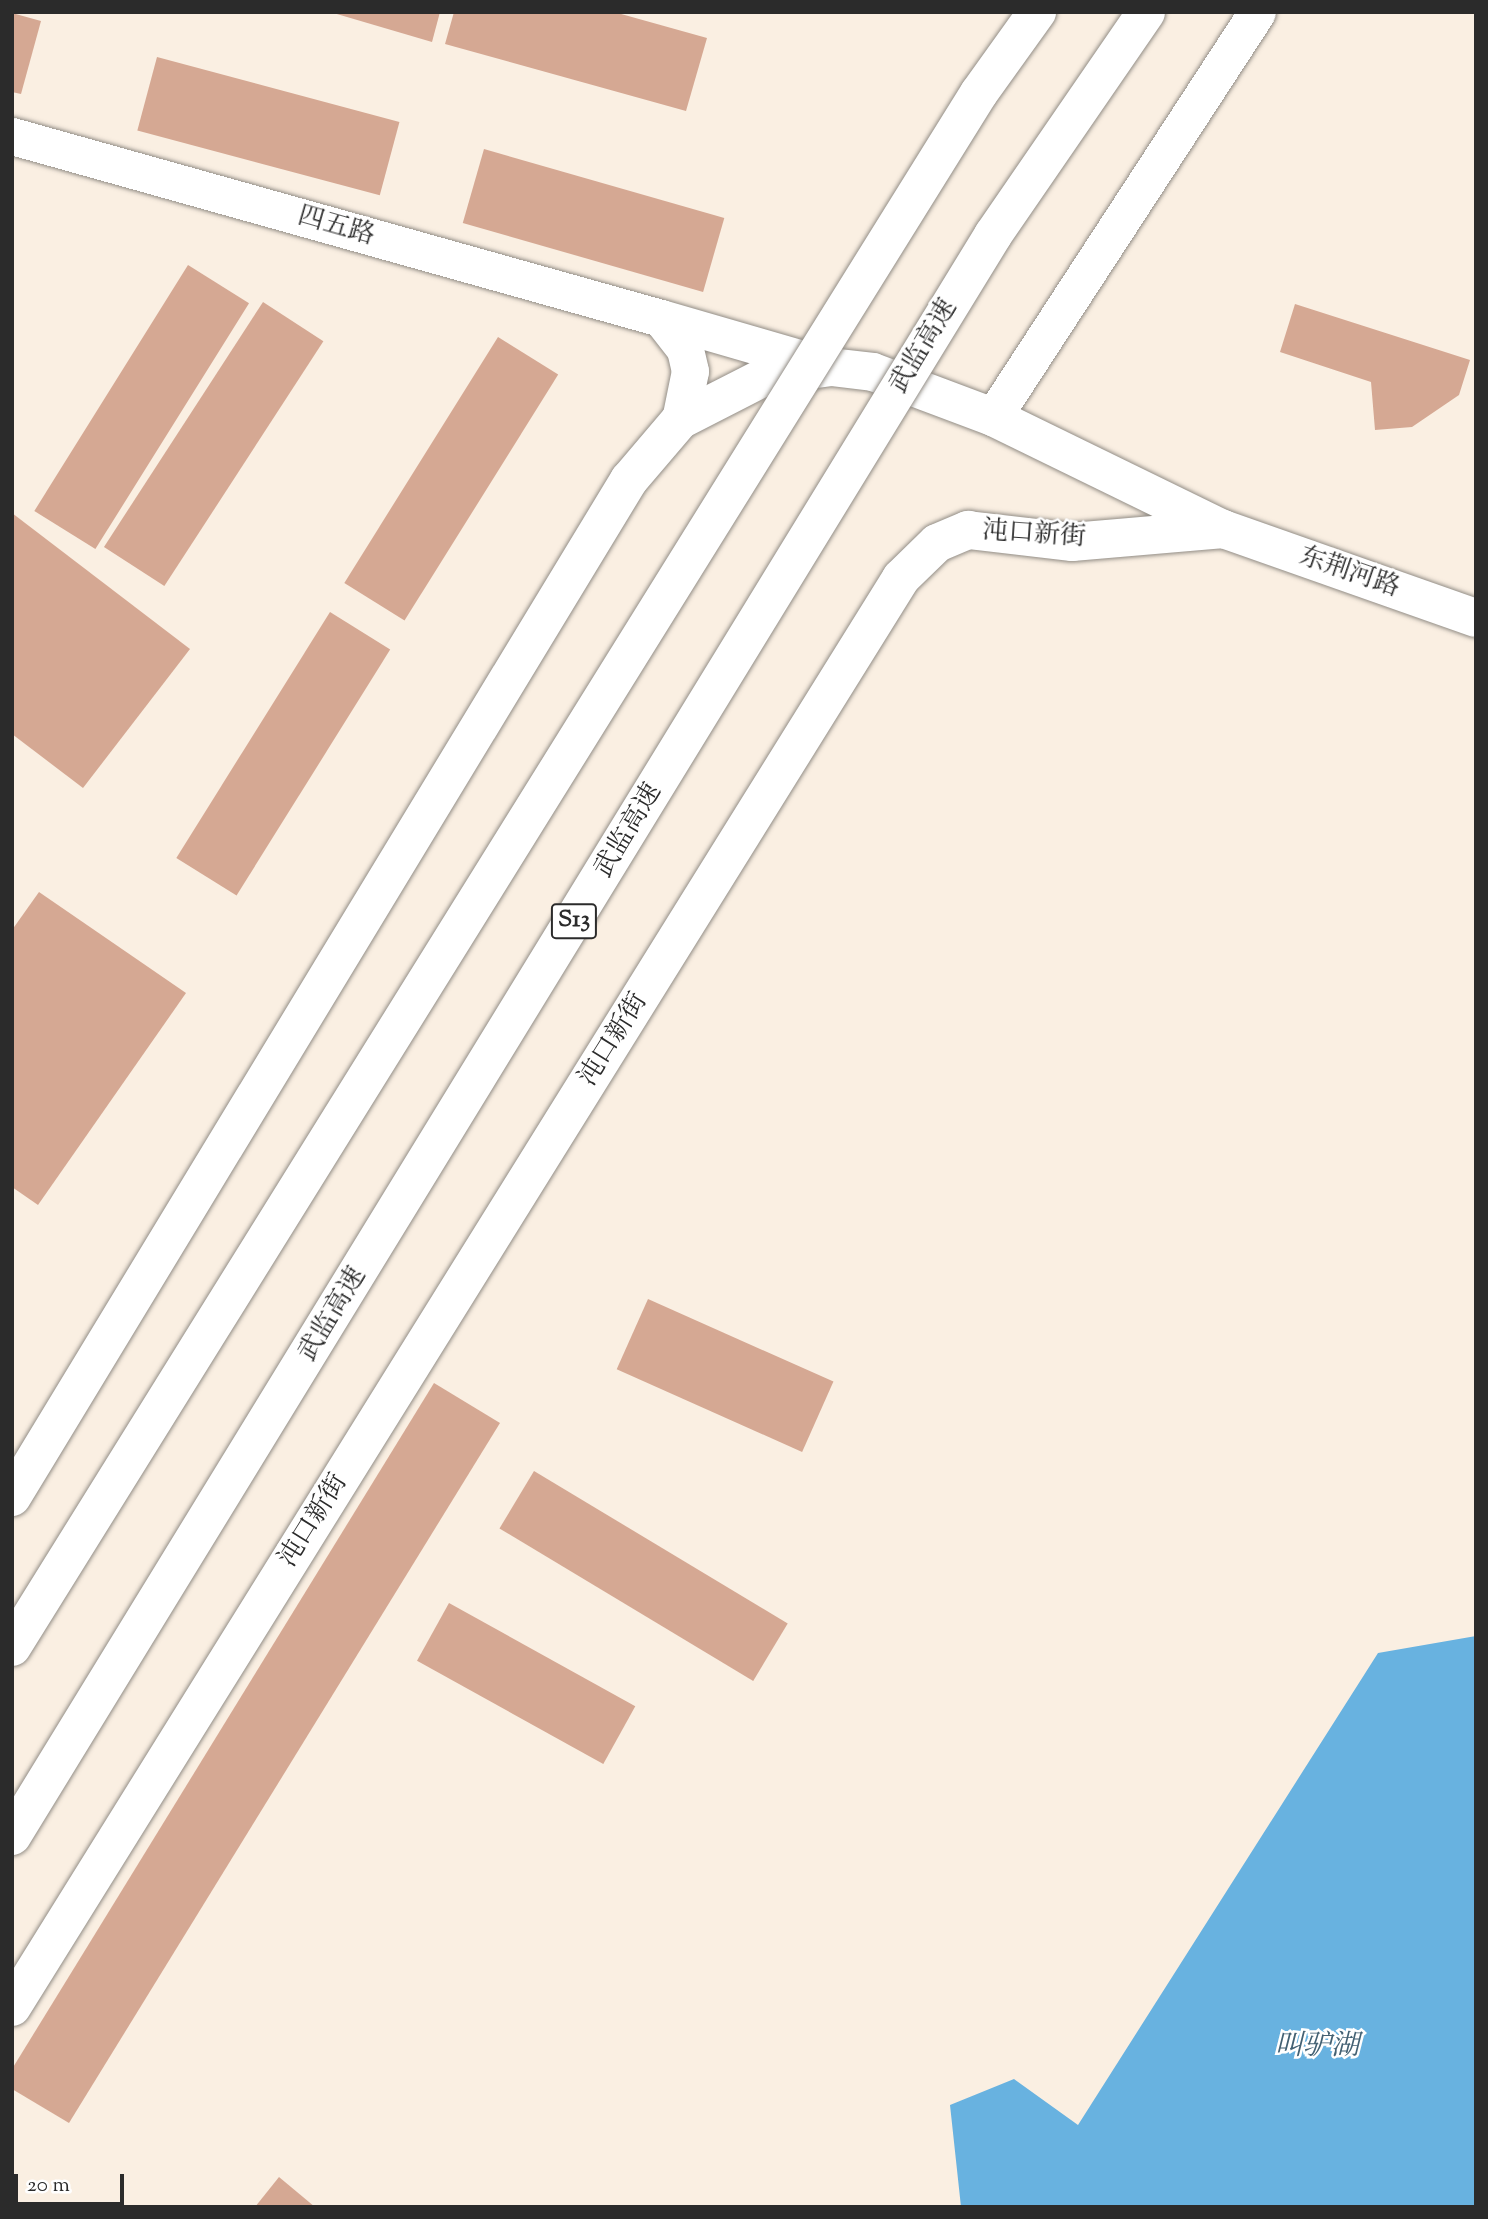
<!DOCTYPE html>
<html>
<head>
<meta charset="utf-8">
<style>
	body { margin:0 }
	#map { position:relative; width:1488px; height:2219px; overflow:hidden; background:#faefe2; font-family:"Sorts Mill Goudy","Noto Serif SC",serif }
	div>[style] { position:absolute }
	[style*='--x'] { left:calc(var(--x)*1px); top:calc(var(--y)*1px); width:calc(var(--w)*1px); rotate:calc(var(--a)*1deg) }
	.water>* { inset:0; background:#68b2e0 }
	.building>* { inset:0; background:#d5a893; transform-origin:0 0 }
	.roads { filter:drop-shadow(0 0 2px #928d86) drop-shadow(0 0 2px #928d86) }
	.minor>* { height:37px; margin:-18.5px; padding:0 18.5px; transform-origin:18.5px; border-radius:18.5px; background:#fff }
	.major>* { height:38px; margin:-19px; padding:0 19px; transform-origin:19px; border-radius:19px; background:#fff }
	.bridges { filter:drop-shadow(0 0 2px #928d86) drop-shadow(0 0 2px #928d86) }
	.highway-bridge>* { height:38px; margin:-19px; padding:0 19px; transform-origin:19px; border-radius:19px; background:#fff }
	span { translate:-50% -50%; white-space:nowrap; text-align:center; line-height:1.15; -webkit-text-stroke:5px #fff; paint-order:stroke }
	.shield-label span { padding:2px 5px; background:#fff; border:2px solid; border-radius:5px; -webkit-text-stroke-width:0 }
	.shield-label { font-size:24px; color:#2b2b2b; font-weight:700 }
	.street-label { font-size:26px; color:#2b2b2b }
	.water-label { font-size:28px; color:#436173; font-style:italic }
	.frame { position:absolute; inset:0; border:14px solid #2b2b2b; pointer-events:none }
	.scale { position:absolute; left:14px; top:2174px; width:110px; height:32px; box-sizing:border-box; border:4px solid #2b2b2b; border-top:0; padding-left:9px; font-size:21px; line-height:24px; white-space:nowrap; color:#2b2b2b; -webkit-text-stroke:5px #fff; paint-order:stroke }
</style>
</head>
<body>
<div id="map">
	<div class="water">
		<i style="clip-path:polygon(1476px 1636px,1476px 2207px,961px 2207px,950px 2105px,1014px 2079px,1078px 2125px,1378px 1653px)"></i>
	</div>
	<div class="building">
		<i style="clip-path:polygon(330px 12px,440px 12px,432px 42px)"></i>
		<i style="clip-path:polygon(454px 12px,614px 12px,707px 38px,686px 111px,445px 44px)"></i>
		<i style="clip-path:polygon(12px 13px,41px 21px,21px 94px,12px 92px)"></i>
		<i style="left:157px;top:57px;width:251px;height:76px;rotate:15deg"></i>
		<i style="left:484px;top:149px;width:250px;height:77px;rotate:16deg"></i>
		<i style="left:188px;top:265px;width:72px;height:290px;rotate:32deg"></i>
		<i style="left:263px;top:302px;width:72px;height:292px;rotate:33deg"></i>
		<i style="clip-path:polygon(1295px 304px,1470px 360px,1459px 395px,1412px 427px,1375px 430px,1371px 382px,1280px 352px)"></i>
		<i style="left:498px;top:337px;width:71px;height:290px;rotate:32deg"></i>
		<i style="clip-path:polygon(12px 513px,190px 649px,83px 788px,12px 734px)"></i>
		<i style="left:330px;top:612px;width:71px;height:290px;rotate:32deg"></i>
		<i style="clip-path:polygon(39px 892px,186px 993px,38px 1205px,12px 1187px,12px 930px)"></i>
		<i style="left:648px;top:1299px;width:203px;height:77px;rotate:24deg"></i>
		<i style="clip-path:polygon(434px 1383px,500px 1423px,69px 2123px,12px 2089px,12px 2069px)"></i>
		<i style="left:534px;top:1471px;width:296px;height:67px;rotate:31deg"></i>
		<i style="left:449px;top:1603px;width:213px;height:66px;rotate:29deg"></i>
		<i style="clip-path:polygon(279px 2177px,315px 2207px,255px 2207px)"></i>
	</div>
	<div class="roads">
		<div class="minor">
			<i style="--x:12;--y:136;--w:674;--a:15.67"></i>
			<i style="--x:993;--y:417;--w:483;--a:-56.9"></i>
			<i style="--x:680;--y:420;--w:50;--a:-78.5"></i>
			<i style="--x:690;--y:371;--w:23;--a:-103"></i>
			<i style="--x:685;--y:349;--w:39;--a:-128"></i>
			<i style="--x:661;--y:318;--w:176;--a:16.2"></i>
		</div>
		<div class="major">
			<i style="--x:12;--y:1497;--w:1190;--a:-58.76"></i>
			<i style="--x:629;--y:480;--w:79;--a:-49.6"></i>
			<i style="--x:680;--y:420;--w:97;--a:-27.1"></i>
			<i style="--x:766;--y:376;--w:66;--a:-7.9"></i>
			<i style="--x:831;--y:367;--w:42;--a:6.8"></i>
			<i style="--x:873;--y:372;--w:128;--a:20.6"></i>
			<i style="--x:993;--y:417;--w:256;--a:26"></i>
			<i style="--x:1223;--y:529;--w:268;--a:19.4"></i>
			<i style="--x:12;--y:2007;--w:1683;--a:-58.11"></i>
			<i style="--x:901;--y:578;--w:50;--a:-44.2"></i>
			<i style="--x:937;--y:543;--w:34;--a:-23"></i>
			<i style="--x:968;--y:530;--w:105;--a:6.6"></i>
			<i style="--x:1072;--y:542;--w:152;--a:-4.9"></i>
		</div>
	</div>
	<div class="bridges">
		<div class="highway-bridge">
			<i style="--x:12;--y:1647;--w:1830;--a:-58.11"></i>
			<i style="--x:979;--y:93;--w:100;--a:-54.4"></i>
			<i style="--x:12;--y:1836;--w:1878;--a:-58.5"></i>
			<i style="--x:993;--y:235;--w:270;--a:-55.5"></i>
		</div>
	</div>
	<div class="shield-label">
		<span style="left:574px;top:921px">S13</span>
	</div>
	<div class="street-label">
		<span style="left:336px;top:227px;rotate:16deg">四五路</span>
		<span style="left:924px;top:347px;rotate:-59deg">武监高速</span>
		<span style="left:1034px;top:535px;rotate:4deg">沌口新街</span>
		<span style="left:1349px;top:573px;rotate:19deg">东荆河路</span>
		<span style="left:629px;top:831px;rotate:-59deg">武监高速</span>
		<span style="left:614px;top:1040px;rotate:-58deg">沌口新街</span>
		<span style="left:333px;top:1315px;rotate:-59deg">武监高速</span>
		<span style="left:314px;top:1521px;rotate:-58deg">沌口新街</span>
	</div>
	<div class="water-label">
		<span style="left:1317px;top:2047px">叫驴湖</span>
	</div>
	<div class="frame"></div>
	<div class="scale">20 m</div>
</div>
</body>
</html>
